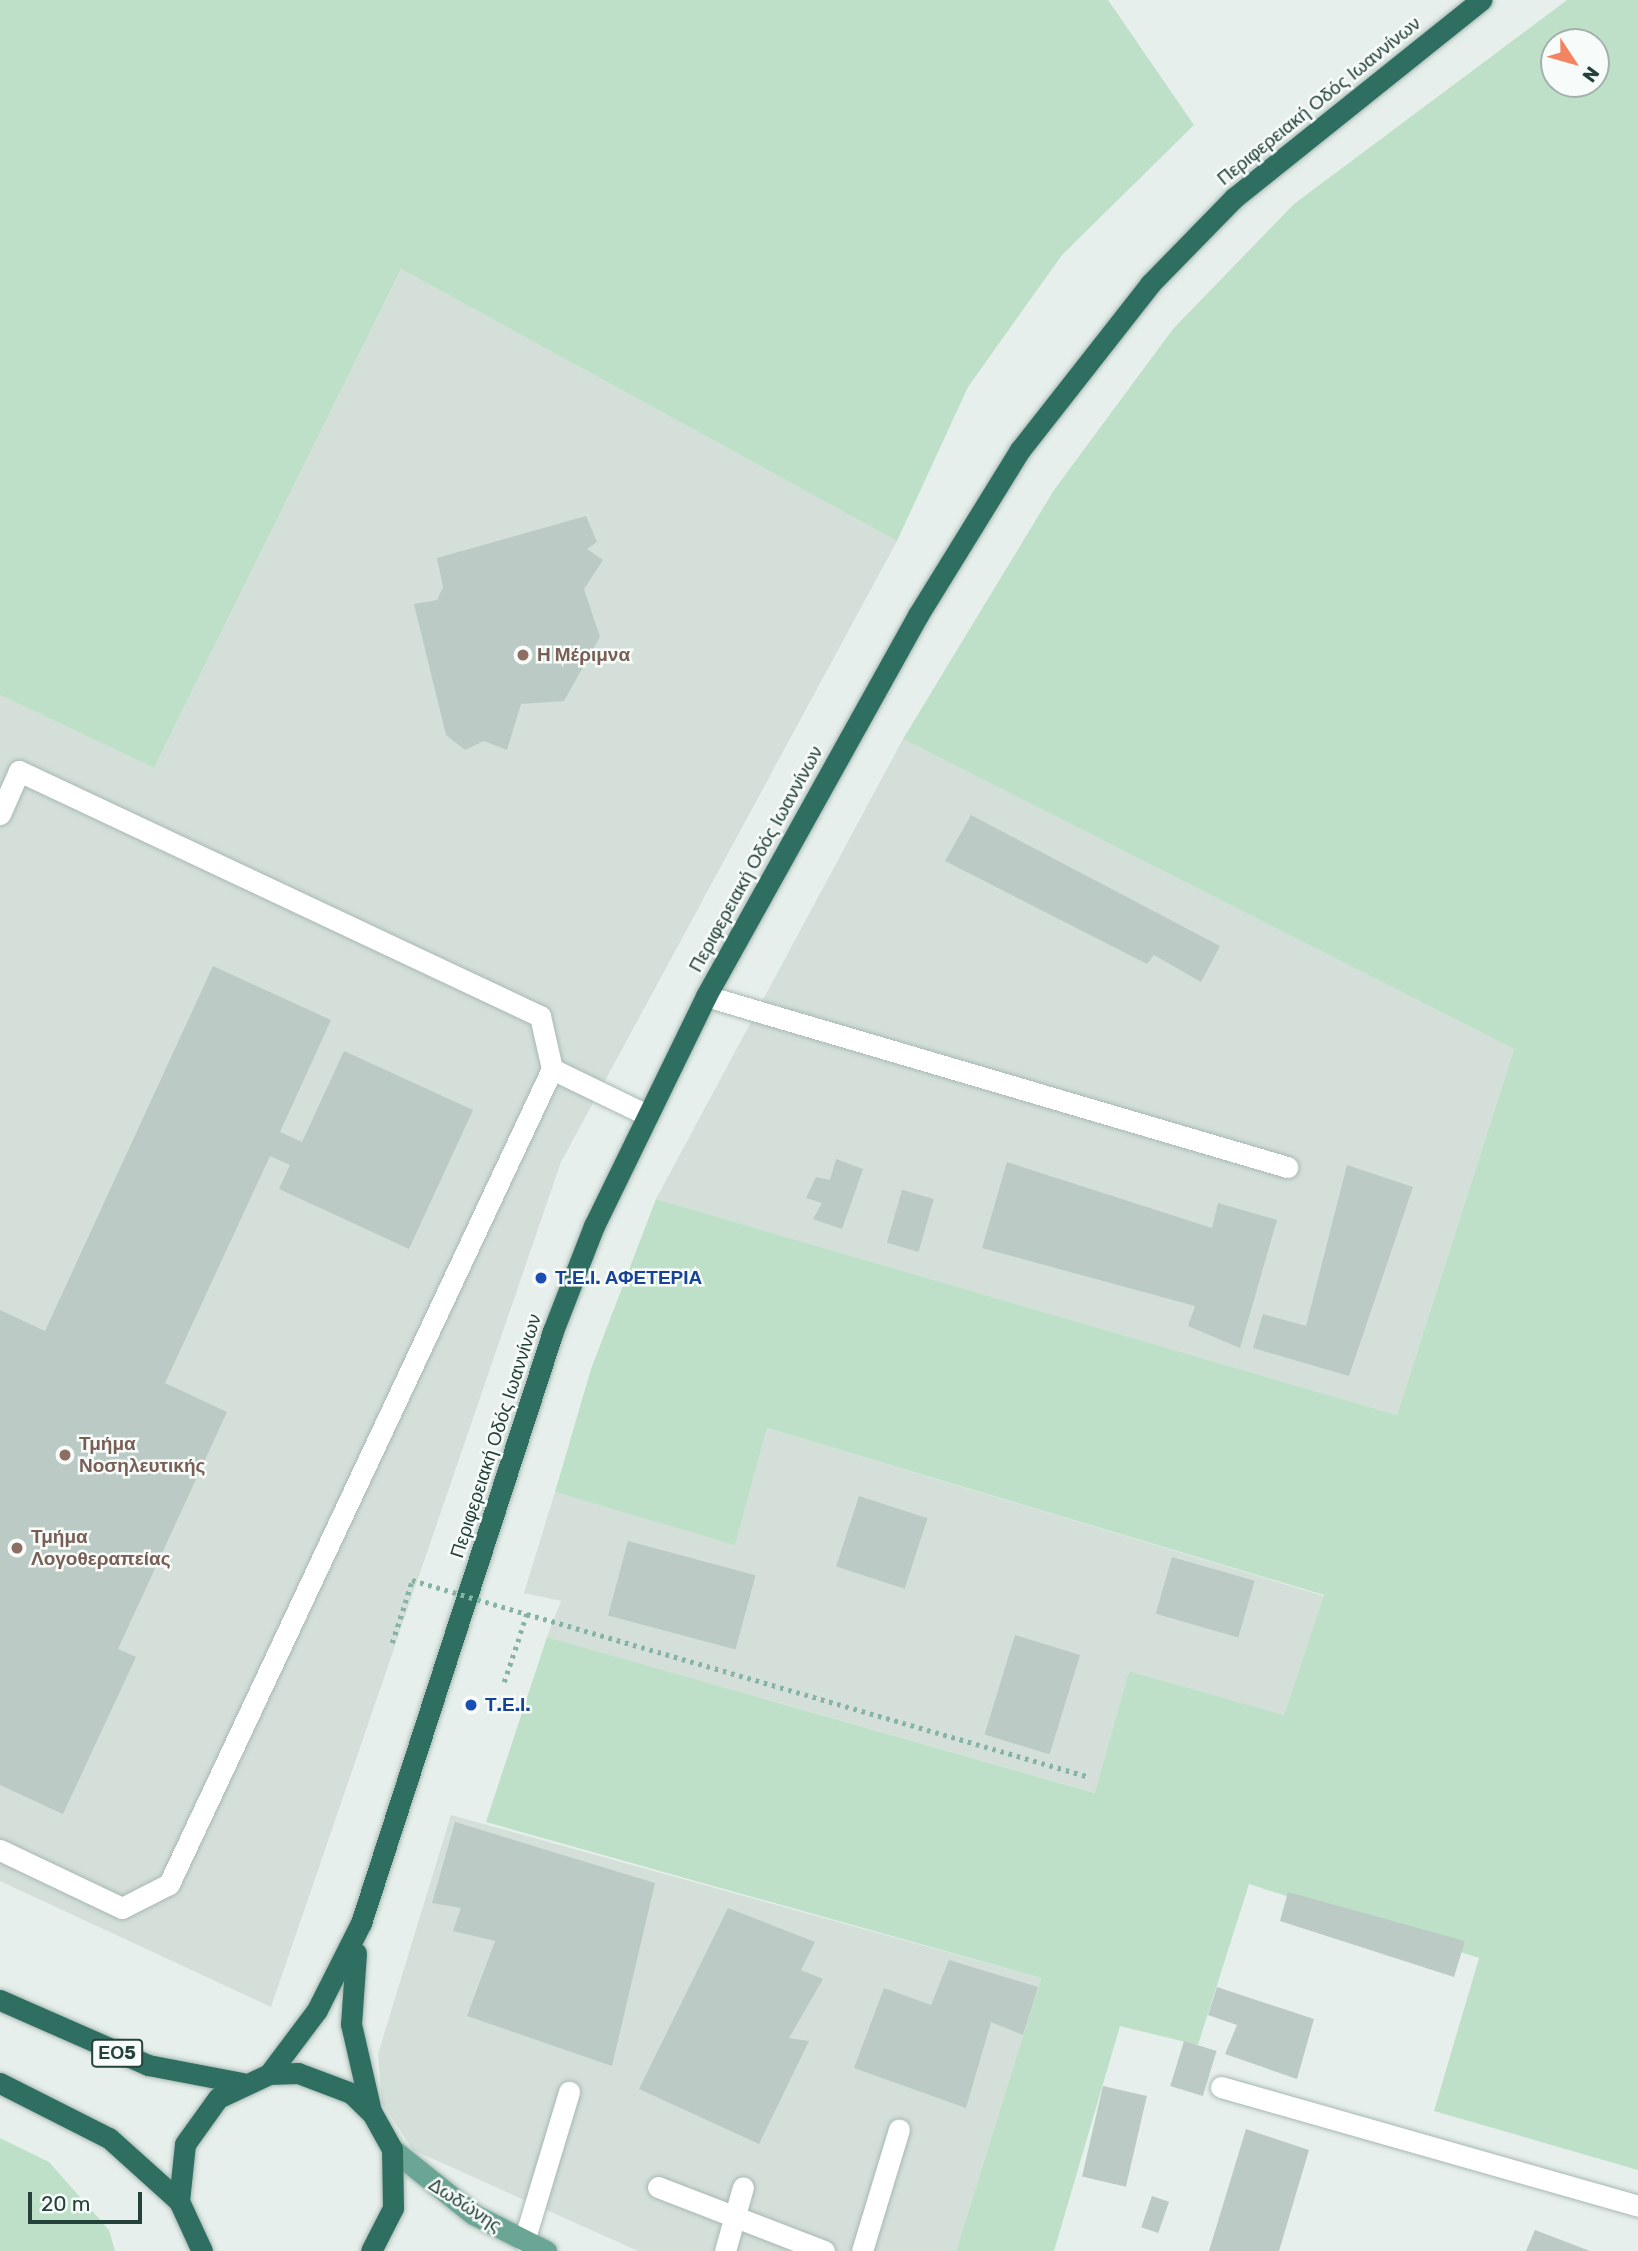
<!DOCTYPE html>
<html>
<head>
<meta charset="utf-8">
<style>
	body { margin:0 }
	#map { position:relative; width:1638px; height:2251px; overflow:hidden; background:#e6efeb; font-family:Rubik,sans-serif }
	div>[style] { position:absolute }
	[style*='--x'] { left:calc(var(--x)*1px); top:calc(var(--y)*1px); width:calc(var(--w)*1px); rotate:calc(var(--a)*1deg) }
	.built>* { inset:0; background:#d4dfda }
	.green>* { inset:0; background:#bfe0c8 }
	.building>* { inset:0; background:#bbcac4; transform-origin:0 0 }
	.path>* { height:4.5px; margin-top:-2.25px; transform-origin:0; background:repeating-linear-gradient(90deg,#86b3a5 0 3.5px,transparent 0 8.5px) }
	.roads { filter:drop-shadow(0 0 2px #a8b8b2) drop-shadow(0 0 2px #a8b8b2) }
	.minor>* { height:21px; margin:-10.5px; padding:0 10.5px; transform-origin:10.5px; border-radius:10.5px; background:#fff }
	.major>* { height:21px; margin:-10.5px; padding:0 10.5px; transform-origin:10.5px; border-radius:10.5px; background:#6aa596 }
	.highway>* { height:21px; margin:-10.5px; padding:0 10.5px; transform-origin:10.5px; border-radius:10.5px; background:#2f6f62 }
	.path-bridge>* { height:4.5px; margin-top:-2.25px; transform-origin:0; background:repeating-linear-gradient(90deg,#86b3a5 0 3.5px,transparent 0 8.5px) }
	.dots>* { width:19px; height:19px; translate:-50% -50%; box-sizing:border-box; border:4px solid #f7fbf9; border-radius:50% }
	span { translate:-50% -50%; white-space:nowrap; text-align:center; line-height:1.15; -webkit-text-stroke:5px #f7fbf9; paint-order:stroke }
	.shield-label span { padding:2px 5px; background:#f7fbf9; border:2px solid; border-radius:5px; -webkit-text-stroke-width:0 }
	.shield-label { font-size:18px; color:#24423a; font-weight:700 }
	.street-label { font-size:19px; color:#24423a }
	.education-label { font-size:19px; color:#785e54; font-weight:700 }
	.left { translate:0 -50%; text-align:left }
	.transit-label { font-size:19px; color:#164399; font-weight:700 }
	.north { position:absolute; left:1540px; top:28px; width:70px; height:70px; box-sizing:border-box; background:#f7fbf9; border:2px solid #a3b1ad; border-radius:50%; rotate:126deg; font-size:19px; font-weight:700; line-height:28px; text-align:center; color:#24423a }
	.north::after { content:''; display:block; margin:auto; width:24px; height:32px; background:#f4845f; clip-path:polygon(50% 0,100% 100%,50% 72%,0 100%) }
	.scale { position:absolute; left:28px; top:2192px; width:114px; height:32px; box-sizing:border-box; border:4px solid #24423a; border-top:0; padding-left:9px; font-size:21px; line-height:24px; white-space:nowrap; color:#24423a; -webkit-text-stroke:5px #f7fbf9; paint-order:stroke }
</style>
</head>
<body>
<div id="map">
	<div class="built">
		<i style="clip-path:polygon(401px 269px,897px 541px,561px 1162px,271px 2007px,0 1881px,0 695px,154px 768px)"></i>
		<i style="clip-path:polygon(903px 739px,1514px 1049px,1397px 1415px,656px 1199px)"></i>
		<i style="clip-path:polygon(767px 1428px,1324px 1596px,1284px 1715px,1129px 1671px,1096px 1793px,547px 1637px,561px 1601px,524px 1593px,555px 1492px,735px 1544px)"></i>
		<i style="clip-path:polygon(451px 1815px,1041px 1978px,956px 2251px,638px 2251px,413px 2150px,382px 2103px,378px 2054px)"></i>
	</div>
	<div class="green">
		<i style="clip-path:polygon(0 0,1108px 0,1194px 125px,1062px 255px,968px 387px,897px 541px,401px 269px,154px 768px,0 695px)"></i>
		<i style="clip-path:polygon(evenodd,1567px 0,1638px 0,1638px 2170px,1434px 2111px,1479px 1958px,1249px 1884px,1198px 2045px,1120px 2026px,1054px 2251px,956px 2251px,1041px 1978px,486px 1822px,547px 1637px,1095px 1793px,1129px 1671px,1284px 1715px,1324px 1595px,767px 1428px,735px 1545px,555px 1492px,591px 1369px,656px 1199px,1397px 1415px,1514px 1049px,903px 739px,1054px 490px,1173px 329px,1294px 204px,1567px 0,1554px 42px,1596px 42px,1596px 84px,1554px 84px,1554px 42px)"></i>
		<i style="clip-path:polygon(0 2138px,49px 2162px,109px 2230px,115px 2251px,0 2251px)"></i>
	</div>
	<div class="building">
		<i style="clip-path:polygon(586px 516px,597px 542px,587px 549px,603px 560px,584px 589px,600px 637px,564px 701px,521px 704px,507px 750px,484px 741px,465px 750px,446px 735px,414px 604px,437px 600px,443px 587px,437px 558px)"></i>
		<i style="clip-path:polygon(971px 815px,1220px 946px,1201px 982px,1154px 955px,1147px 964px,945px 861px)"></i>
		<i style="clip-path:polygon(213px 966px,331px 1020px,280px 1132px,302px 1142px,344px 1051px,473px 1110px,409px 1249px,279px 1189px,290px 1165px,270px 1156px,165px 1383px,227px 1412px,118px 1649px,136px 1657px,63px 1814px,0 1785px,0 1310px,45px 1331px)"></i>
		<i style="clip-path:polygon(836px 1159px,863px 1169px,842px 1229px,813px 1219px,822px 1203px,806px 1198px,816px 1177px,830px 1180px)"></i>
		<i style="clip-path:polygon(1007px 1162px,1212px 1228px,1218px 1203px,1277px 1220px,1240px 1348px,1188px 1326px,1195px 1306px,982px 1248px)"></i>
		<i style="clip-path:polygon(1347px 1165px,1413px 1187px,1349px 1376px,1253px 1348px,1263px 1314px,1306px 1326px)"></i>
		<i style="left:902px;top:1190px;width:33px;height:55px;rotate:16deg"></i>
		<i style="left:859px;top:1496px;width:72px;height:74px;rotate:18deg"></i>
		<i style="left:628px;top:1541px;width:132px;height:77px;rotate:15deg"></i>
		<i style="left:1172px;top:1557px;width:86px;height:59px;rotate:16deg"></i>
		<i style="left:1015px;top:1635px;width:68px;height:104px;rotate:17deg"></i>
		<i style="clip-path:polygon(455px 1822px,655px 1883px,612px 2066px,467px 2016px,495px 1941px,453px 1931px,461px 1908px,432px 1903px)"></i>
		<i style="clip-path:polygon(1288px 1892px,1465px 1941px,1454px 1977px,1280px 1921px)"></i>
		<i style="clip-path:polygon(728px 1908px,815px 1942px,801px 1970px,823px 1979px,789px 2038px,809px 2041px,759px 2144px,639px 2089px)"></i>
		<i style="clip-path:polygon(949px 1960px,1038px 1987px,1023px 2035px,991px 2022px,966px 2108px,854px 2068px,884px 1988px,931px 2005px)"></i>
		<i style="clip-path:polygon(1217px 1987px,1314px 2019px,1297px 2079px,1225px 2054px,1237px 2025px,1208px 2015px)"></i>
		<i style="left:1184px;top:2041px;width:34px;height:47px;rotate:17deg"></i>
		<i style="left:1103px;top:2086px;width:45px;height:93px;rotate:13deg"></i>
		<i style="clip-path:polygon(1246px 2129px,1309px 2150px,1279px 2251px,1209px 2251px)"></i>
		<i style="left:1152px;top:2196px;width:18px;height:33px;rotate:19deg"></i>
		<i style="clip-path:polygon(1535px 2230px,1590px 2251px,1526px 2251px)"></i>
	</div>
	<div class="path">
		<i style="--x:527;--y:1614;--w:586;--a:16.15"></i>
		<i style="--x:392;--y:1643;--w:42;--a:-72"></i>
		<i style="--x:504;--y:1682;--w:46;--a:-71.2"></i>
	</div>
	<div class="roads">
		<div class="minor">
			<i style="--x:0;--y:814;--w:47;--a:-66.2"></i>
			<i style="--x:19;--y:771;--w:576;--a:25.19"></i>
			<i style="--x:540;--y:1016;--w:54;--a:77.2"></i>
			<i style="--x:552;--y:1069;--w:103;--a:25.8"></i>
			<i style="--x:706;--y:996;--w:606;--a:16.4"></i>
			<i style="--x:0;--y:1850;--w:135;--a:25.4"></i>
			<i style="--x:122;--y:1908;--w:53;--a:-27.1"></i>
			<i style="--x:169;--y:1884;--w:901;--a:-64.83"></i>
			<i style="--x:1221;--y:2087;--w:434;--a:15.9"></i>
			<i style="--x:658;--y:2187;--w:178;--a:21.1"></i>
			<i style="--x:524;--y:2241;--w:156;--a:-73.2"></i>
			<i style="--x:725;--y:2251;--w:66;--a:-74.3"></i>
			<i style="--x:862;--y:2251;--w:127;--a:-73.1"></i>
		</div>
		<div class="major">
			<i style="--x:392;--y:2149;--w:104;--a:38.7"></i>
			<i style="--x:473;--y:2214;--w:82;--a:26.9"></i>
		</div>
		<div class="highway">
			<i style="--x:356;--y:1953;--w:71;--a:94"></i>
			<i style="--x:351;--y:2024;--w:89;--a:77.1"></i>
			<i style="--x:0;--y:2000;--w:162;--a:23.7"></i>
			<i style="--x:148;--y:2065;--w:96;--a:10.8"></i>
			<i style="--x:269;--y:2074;--w:80;--a:-53.1"></i>
			<i style="--x:317;--y:2010;--w:97;--a:-63.2"></i>
			<i style="--x:361;--y:1923;--w:622;--a:-72.03"></i>
			<i style="--x:553;--y:1331;--w:113;--a:-68.7"></i>
			<i style="--x:594;--y:1226;--w:256;--a:-64"></i>
			<i style="--x:706;--y:996;--w:436;--a:-60.9"></i>
			<i style="--x:918;--y:615;--w:194;--a:-58.3"></i>
			<i style="--x:1020;--y:450;--w:211;--a:-51.9"></i>
			<i style="--x:1150;--y:284;--w:120;--a:-45.7"></i>
			<i style="--x:1234;--y:198;--w:317;--a:-38.7"></i>
			<i style="--x:0;--y:2083;--w:122;--a:26.8"></i>
			<i style="--x:109;--y:2138;--w:94;--a:42"></i>
			<i style="--x:202;--y:2251;--w:55;--a:-114.7"></i>
			<i style="--x:179;--y:2201;--w:57;--a:-84"></i>
			<i style="--x:185;--y:2144;--w:57;--a:-54.3"></i>
			<i style="--x:218;--y:2098;--w:56;--a:-25.2"></i>
			<i style="--x:269;--y:2074;--w:29;--a:-2"></i>
			<i style="--x:298;--y:2073;--w:57;--a:20.7"></i>
			<i style="--x:351;--y:2093;--w:29;--a:44"></i>
			<i style="--x:372;--y:2113;--w:41;--a:60.9"></i>
			<i style="--x:392;--y:2149;--w:59;--a:89"></i>
			<i style="--x:393;--y:2208;--w:48;--a:117.1"></i>
		</div>
	</div>
	<div class="path-bridge">
		<i style="--x:405;--y:1603;--w:24;--a:-73"></i>
		<i style="--x:412;--y:1580;--w:120;--a:16.5"></i>
		<i style="--x:527;--y:1614;--w:25;--a:108"></i>
	</div>
	<div class="dots">
		<i style="left:523px;top:655px;background:#8d6e63"></i>
		<i style="left:541px;top:1278px;background:#1a4fb4"></i>
		<i style="left:65px;top:1455px;background:#8d6e63"></i>
		<i style="left:17px;top:1548px;background:#8d6e63"></i>
		<i style="left:471px;top:1705px;background:#1a4fb4"></i>
	</div>
	<div class="shield-label">
		<span style="left:117px;top:2053px">ΕΟ5</span>
	</div>
	<div class="street-label">
		<span style="left:1319px;top:101px;rotate:-39deg">Περιφερειακή Οδός Ιωαννίνων</span>
		<span style="left:756px;top:859px;rotate:-61deg">Περιφερειακή Οδός Ιωαννίνων</span>
		<span style="left:496px;top:1436px;rotate:-72deg">Περιφερειακή Οδός Ιωαννίνων</span>
		<span style="left:465px;top:2205px;rotate:33deg">Δωδώνης</span>
	</div>
	<div class="education-label">
		<span class="left" style="left:537px;top:655px">Η Μέριμνα</span>
		<span class="left" style="left:79px;top:1455px">Τμήμα<br>Νοσηλευτικής</span>
		<span class="left" style="left:31px;top:1548px">Τμήμα<br>Λογοθεραπείας</span>
	</div>
	<div class="transit-label">
		<span class="left" style="left:555px;top:1278px">Τ.Ε.Ι. ΑΦΕΤΕΡΙΑ</span>
		<span class="left" style="left:485px;top:1705px">Τ.Ε.Ι.</span>
	</div>
	<div class="north">N</div>
	<div class="scale">20 m</div>
</div>
</body>
</html>
